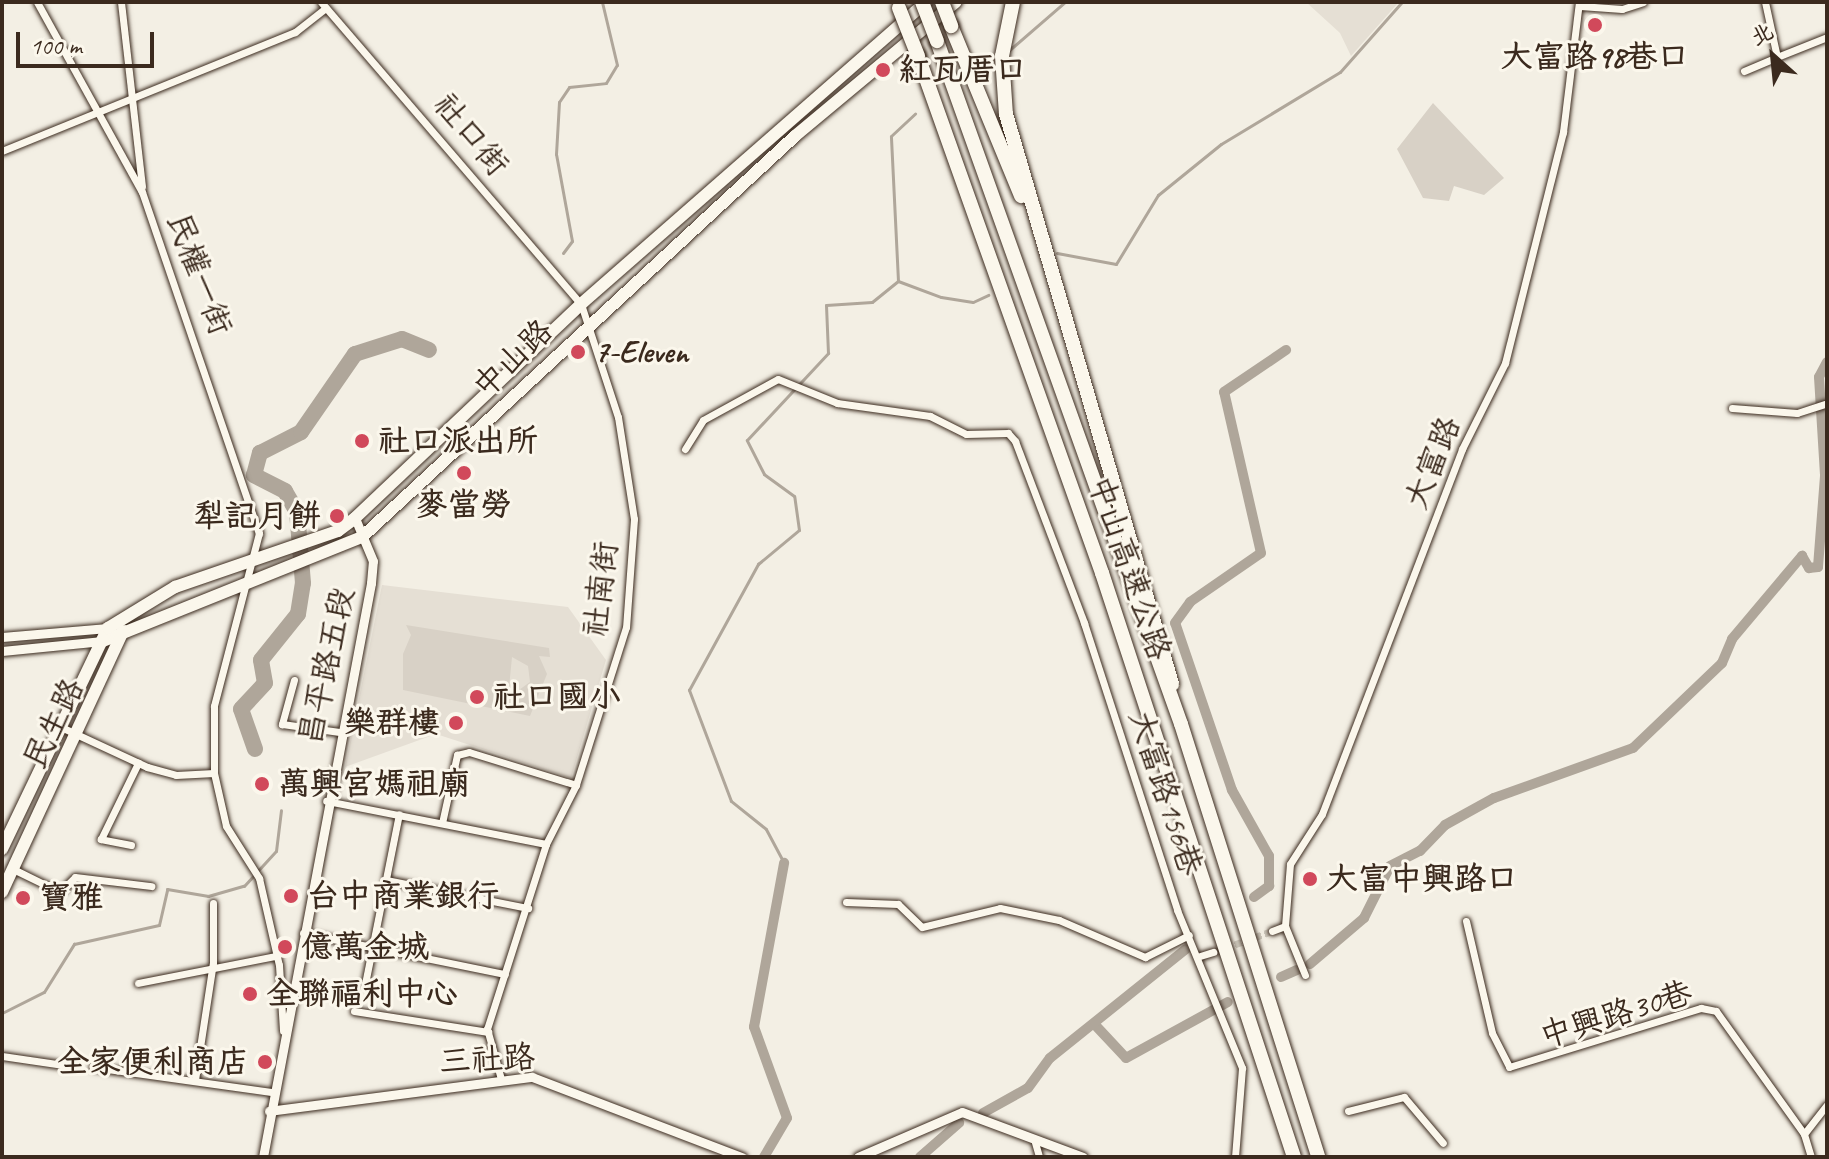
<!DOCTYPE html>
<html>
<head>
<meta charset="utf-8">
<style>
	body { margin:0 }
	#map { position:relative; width:1829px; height:1159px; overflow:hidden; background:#f3efe4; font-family:Caveat,"LXGW WenKai TC",sans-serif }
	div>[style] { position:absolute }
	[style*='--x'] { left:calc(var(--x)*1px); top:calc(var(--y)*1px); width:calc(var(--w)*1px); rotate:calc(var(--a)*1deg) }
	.built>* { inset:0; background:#e5dfd4 }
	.green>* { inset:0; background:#d8d1c6 }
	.stream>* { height:3px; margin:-1.5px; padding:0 1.5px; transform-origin:1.5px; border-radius:1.5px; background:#afa69a }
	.canal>* { height:10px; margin:-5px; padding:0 5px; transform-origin:5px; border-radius:5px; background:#afa69a }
	.river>* { height:16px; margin:-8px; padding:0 8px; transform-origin:8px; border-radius:8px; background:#afa69a }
	.minor-tunnel>* { height:7px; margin-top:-3.5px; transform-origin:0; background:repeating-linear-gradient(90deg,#cec8bc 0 7px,transparent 0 10.5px) }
	.roads { filter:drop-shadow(0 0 2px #3b2a1e) drop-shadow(0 0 2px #3b2a1e) }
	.minor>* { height:7px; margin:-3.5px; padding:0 3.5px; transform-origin:3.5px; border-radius:3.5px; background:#fbf7ec }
	.tertiary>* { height:9px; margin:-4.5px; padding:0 4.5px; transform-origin:4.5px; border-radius:4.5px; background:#fbf7ec }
	.primary>* { height:12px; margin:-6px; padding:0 6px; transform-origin:6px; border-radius:6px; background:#fbf7ec }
	.motorway>* { height:14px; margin:-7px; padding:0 7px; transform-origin:7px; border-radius:7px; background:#fbf7ec }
	.bridges { filter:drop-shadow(0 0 2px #3b2a1e) drop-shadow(0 0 2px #3b2a1e) }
	.motorway-bridge>* { height:14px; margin:-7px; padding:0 7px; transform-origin:7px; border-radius:7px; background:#fbf7ec }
	.dots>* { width:22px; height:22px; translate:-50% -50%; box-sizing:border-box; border:4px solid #fbf7ec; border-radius:50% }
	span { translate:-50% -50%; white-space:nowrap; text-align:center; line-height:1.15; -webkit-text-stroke:6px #fbf7ec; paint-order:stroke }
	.poi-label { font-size:32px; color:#3b2a1e; font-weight:700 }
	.left { translate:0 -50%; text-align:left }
	.right { translate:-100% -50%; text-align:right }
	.street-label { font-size:32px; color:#3b2a1e }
	.frame { position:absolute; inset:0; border:4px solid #3b2a1e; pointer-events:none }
	.north { position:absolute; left:1733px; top:16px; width:80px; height:80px; -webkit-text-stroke:6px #fbf7ec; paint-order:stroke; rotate:333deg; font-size:22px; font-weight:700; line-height:32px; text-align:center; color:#3b2a1e }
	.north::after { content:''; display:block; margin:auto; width:28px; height:36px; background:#3b2a1e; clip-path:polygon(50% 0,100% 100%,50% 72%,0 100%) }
	.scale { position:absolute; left:16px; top:32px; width:138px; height:36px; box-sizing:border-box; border:4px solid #3b2a1e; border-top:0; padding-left:10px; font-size:24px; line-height:28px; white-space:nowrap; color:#3b2a1e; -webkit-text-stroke:6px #fbf7ec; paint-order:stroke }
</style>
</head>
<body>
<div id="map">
	<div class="built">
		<i style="clip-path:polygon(1306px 2px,1399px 2px,1351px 56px,1340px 33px)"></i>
		<i style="clip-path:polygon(382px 585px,568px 607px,606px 660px,571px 778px,436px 734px,345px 767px)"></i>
	</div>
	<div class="green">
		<i style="clip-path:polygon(1433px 103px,1504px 178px,1484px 195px,1454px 186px,1449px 201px,1423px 198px,1397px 149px)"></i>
		<i style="clip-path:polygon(evenodd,406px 625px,549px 648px,550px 657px,539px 656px,547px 674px,530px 716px,403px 690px,403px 654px,411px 635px,406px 625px,512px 657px,528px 666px,530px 682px,508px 698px,512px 657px)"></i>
	</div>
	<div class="stream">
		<i style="--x:1007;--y:52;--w:77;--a:-40.8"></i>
		<i style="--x:989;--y:64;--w:11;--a:-34"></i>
		<i style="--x:563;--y:253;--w:15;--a:-53"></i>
		<i style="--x:572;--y:241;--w:88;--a:-100.4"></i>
		<i style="--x:556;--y:154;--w:52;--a:-86.7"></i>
		<i style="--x:559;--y:102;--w:18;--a:-56"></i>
		<i style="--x:569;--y:87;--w:37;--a:-6"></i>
		<i style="--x:606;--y:83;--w:21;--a:-59"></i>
		<i style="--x:617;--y:65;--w:65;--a:-103.4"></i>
		<i style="--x:1057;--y:253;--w:60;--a:10.6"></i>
		<i style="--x:1116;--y:264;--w:81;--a:-58.7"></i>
		<i style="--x:1158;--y:195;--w:81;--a:-39"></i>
		<i style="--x:1221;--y:144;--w:139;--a:-31.2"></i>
		<i style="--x:1340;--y:72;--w:94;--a:-48.5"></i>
		<i style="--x:898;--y:281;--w:46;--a:20.4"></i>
		<i style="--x:941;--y:297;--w:32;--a:9"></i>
		<i style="--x:973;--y:302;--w:17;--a:-25"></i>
		<i style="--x:784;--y:863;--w:38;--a:-118"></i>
		<i style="--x:766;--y:829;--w:45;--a:-141.3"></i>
		<i style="--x:731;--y:801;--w:119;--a:-110.7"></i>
		<i style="--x:689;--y:690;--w:144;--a:-61.3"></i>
		<i style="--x:758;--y:564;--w:53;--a:-39.7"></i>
		<i style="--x:799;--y:530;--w:34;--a:-98"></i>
		<i style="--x:794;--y:496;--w:37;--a:-144"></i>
		<i style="--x:764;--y:474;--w:38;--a:-117"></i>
		<i style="--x:747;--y:440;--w:119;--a:-47"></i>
		<i style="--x:828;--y:353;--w:48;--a:-92.4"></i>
		<i style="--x:826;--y:305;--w:46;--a:-3.7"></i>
		<i style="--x:872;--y:302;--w:33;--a:-39"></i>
		<i style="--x:898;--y:281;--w:145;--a:-92.8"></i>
		<i style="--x:891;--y:136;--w:33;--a:-43"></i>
		<i style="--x:2;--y:1013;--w:47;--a:-26.6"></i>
		<i style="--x:44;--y:992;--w:57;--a:-58"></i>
		<i style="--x:74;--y:944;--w:87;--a:-12.6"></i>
		<i style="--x:159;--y:925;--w:37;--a:-77"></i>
		<i style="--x:167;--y:889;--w:42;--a:9.7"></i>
		<i style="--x:208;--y:896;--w:37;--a:-16"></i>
		<i style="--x:244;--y:886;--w:47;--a:-47.6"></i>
		<i style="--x:276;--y:851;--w:41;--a:-83"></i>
	</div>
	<div class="canal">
		<i style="--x:1254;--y:897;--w:19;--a:-36"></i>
		<i style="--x:1269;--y:886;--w:30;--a:-90"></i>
		<i style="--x:1269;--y:856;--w:76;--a:-119.3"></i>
		<i style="--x:1232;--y:790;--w:176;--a:-108.8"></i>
		<i style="--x:1175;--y:623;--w:26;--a:-54"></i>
		<i style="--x:1190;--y:602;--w:86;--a:-34.6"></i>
		<i style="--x:1261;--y:553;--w:165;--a:-102.9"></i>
		<i style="--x:1224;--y:392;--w:75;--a:-34.1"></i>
		<i style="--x:1310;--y:964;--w:71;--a:-40.4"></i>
		<i style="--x:1364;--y:918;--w:58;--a:-63.4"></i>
		<i style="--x:1390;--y:866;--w:34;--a:-27"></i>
		<i style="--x:1420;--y:851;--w:36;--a:-46"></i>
		<i style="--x:1445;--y:825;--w:56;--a:-28.9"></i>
		<i style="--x:1494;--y:798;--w:148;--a:-19.8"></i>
		<i style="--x:1633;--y:748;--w:123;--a:-43.7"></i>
		<i style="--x:1722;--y:663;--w:26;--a:-67"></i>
		<i style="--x:1732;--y:639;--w:109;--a:-49.9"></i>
		<i style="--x:1802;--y:556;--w:14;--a:60"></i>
		<i style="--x:1809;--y:568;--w:9;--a:-6"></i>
		<i style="--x:1818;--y:567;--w:92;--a:-85.6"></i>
		<i style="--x:1825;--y:475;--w:98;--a:-93.5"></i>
		<i style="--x:1819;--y:377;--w:17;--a:-62"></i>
		<i style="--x:1281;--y:977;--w:17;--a:-24"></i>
		<i style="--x:1097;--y:1027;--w:42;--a:46.9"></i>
		<i style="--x:1126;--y:1058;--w:116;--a:-28.8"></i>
		<i style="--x:983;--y:1113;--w:51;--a:-29.1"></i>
		<i style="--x:1028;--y:1088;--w:37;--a:-54"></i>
		<i style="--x:1050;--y:1058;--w:174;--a:-38.7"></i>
		<i style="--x:764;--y:1157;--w:45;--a:-59.5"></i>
		<i style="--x:787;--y:1118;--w:97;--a:-109.9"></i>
		<i style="--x:754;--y:1027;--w:167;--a:-79.6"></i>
		<i style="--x:920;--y:1157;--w:52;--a:-41.1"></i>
	</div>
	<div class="river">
		<i style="--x:255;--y:749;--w:42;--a:-109.3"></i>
		<i style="--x:241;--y:709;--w:35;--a:-47"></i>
		<i style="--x:265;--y:683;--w:23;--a:-100"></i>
		<i style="--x:261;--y:660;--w:59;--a:-51.2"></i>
		<i style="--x:298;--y:614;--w:31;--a:-81"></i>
		<i style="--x:303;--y:583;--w:71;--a:-94.8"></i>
		<i style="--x:297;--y:512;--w:24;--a:-120"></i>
		<i style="--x:285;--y:491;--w:35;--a:-153"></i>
		<i style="--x:254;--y:475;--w:23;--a:-75"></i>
		<i style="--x:260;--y:453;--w:46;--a:-27.1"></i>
		<i style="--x:301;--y:432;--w:95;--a:-55.3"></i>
		<i style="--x:355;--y:354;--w:49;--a:-17.7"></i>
		<i style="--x:402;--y:339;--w:29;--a:22"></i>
	</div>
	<div class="minor-tunnel">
		<i style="--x:1225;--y:948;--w:50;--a:-19.9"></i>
	</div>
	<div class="roads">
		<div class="minor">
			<i style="--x:37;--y:2;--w:217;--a:61.1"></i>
			<i style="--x:142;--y:192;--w:361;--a:71.1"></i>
			<i style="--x:259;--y:533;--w:179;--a:104.6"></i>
			<i style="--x:214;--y:706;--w:67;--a:90"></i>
			<i style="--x:214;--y:773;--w:54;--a:77.2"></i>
			<i style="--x:226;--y:826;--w:62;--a:57.6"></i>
			<i style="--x:259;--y:878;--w:89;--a:77.1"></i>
			<i style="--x:279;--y:965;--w:66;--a:86.5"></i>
			<i style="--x:121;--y:2;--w:186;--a:83.5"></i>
			<i style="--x:321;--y:2;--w:399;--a:49.3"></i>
			<i style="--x:581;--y:304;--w:119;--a:71.9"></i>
			<i style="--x:618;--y:417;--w:103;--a:81.1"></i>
			<i style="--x:634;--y:519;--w:108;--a:94.2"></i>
			<i style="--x:626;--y:627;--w:166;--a:107.6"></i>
			<i style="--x:576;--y:785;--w:66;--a:117"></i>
			<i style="--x:546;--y:844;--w:224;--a:-168.9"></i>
			<i style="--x:1765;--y:2;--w:56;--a:77.7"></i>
			<i style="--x:1777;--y:57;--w:54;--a:-21.8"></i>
			<i style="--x:1580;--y:6;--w:42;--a:4.1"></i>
			<i style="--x:1622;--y:9;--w:22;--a:-18"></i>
			<i style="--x:1744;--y:71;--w:36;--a:-23"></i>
			<i style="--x:2;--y:151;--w:316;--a:-22.1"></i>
			<i style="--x:295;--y:32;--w:39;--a:-38"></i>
			<i style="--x:1732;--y:408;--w:65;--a:4.4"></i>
			<i style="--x:1797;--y:413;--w:32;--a:-18"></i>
			<i style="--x:685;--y:449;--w:34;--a:-58"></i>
			<i style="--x:703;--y:420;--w:85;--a:-28.7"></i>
			<i style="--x:778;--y:379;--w:64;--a:22.1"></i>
			<i style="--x:837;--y:403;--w:94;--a:8"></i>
			<i style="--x:930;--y:416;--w:40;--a:26.6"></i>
			<i style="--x:966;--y:434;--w:42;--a:-1.4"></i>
			<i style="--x:1008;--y:433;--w:11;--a:49"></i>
			<i style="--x:1015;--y:441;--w:195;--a:69.2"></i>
			<i style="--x:1084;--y:623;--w:302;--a:72"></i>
			<i style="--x:1177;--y:910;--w:171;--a:67.6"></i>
			<i style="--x:1242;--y:1068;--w:89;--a:94.5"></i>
			<i style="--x:294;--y:680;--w:46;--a:105.3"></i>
			<i style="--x:282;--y:724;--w:58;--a:8"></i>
			<i style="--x:61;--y:727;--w:95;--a:24.9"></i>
			<i style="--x:147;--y:767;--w:30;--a:15"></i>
			<i style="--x:176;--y:775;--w:38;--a:-3"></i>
			<i style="--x:442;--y:823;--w:70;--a:-77.6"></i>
			<i style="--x:457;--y:755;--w:12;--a:-14"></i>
			<i style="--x:469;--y:752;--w:112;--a:17.1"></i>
			<i style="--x:131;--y:845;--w:31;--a:-169"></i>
			<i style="--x:101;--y:839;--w:85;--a:-64"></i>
			<i style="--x:13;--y:869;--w:52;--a:26.1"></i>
			<i style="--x:60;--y:892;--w:21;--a:-45"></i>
			<i style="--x:75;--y:877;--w:77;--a:6.8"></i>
			<i style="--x:386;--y:880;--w:145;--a:11.2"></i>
			<i style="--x:846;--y:902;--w:52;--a:2.2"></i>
			<i style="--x:898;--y:904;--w:33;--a:44"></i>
			<i style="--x:922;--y:927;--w:80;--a:-13.7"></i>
			<i style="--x:1000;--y:908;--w:60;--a:11.5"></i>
			<i style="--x:1059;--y:920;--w:94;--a:23.3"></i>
			<i style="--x:1145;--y:957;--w:49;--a:-26.6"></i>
			<i style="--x:1466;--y:921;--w:115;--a:76.9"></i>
			<i style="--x:1492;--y:1033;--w:38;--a:63"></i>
			<i style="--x:1509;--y:1067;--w:201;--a:-17.1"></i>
			<i style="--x:1701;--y:1008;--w:15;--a:11"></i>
			<i style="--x:1716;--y:1011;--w:151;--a:54.4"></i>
			<i style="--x:1804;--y:1134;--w:24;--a:73"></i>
			<i style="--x:1272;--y:931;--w:14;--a:-21"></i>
			<i style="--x:303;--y:933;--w:206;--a:11.5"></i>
			<i style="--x:1200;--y:956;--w:14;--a:-17"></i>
			<i style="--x:1305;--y:975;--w:53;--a:-112.2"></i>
			<i style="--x:1285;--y:926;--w:62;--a:-85.4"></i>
			<i style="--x:1290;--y:864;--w:59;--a:-57.4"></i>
			<i style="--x:1322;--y:814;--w:391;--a:-69"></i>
			<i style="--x:1462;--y:449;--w:96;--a:-63.4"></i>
			<i style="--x:1505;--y:363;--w:238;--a:-75.9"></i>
			<i style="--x:1563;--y:132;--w:131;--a:-83"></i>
			<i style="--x:138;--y:983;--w:141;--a:-11.1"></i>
			<i style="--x:365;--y:984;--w:173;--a:-78.7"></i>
			<i style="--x:354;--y:1011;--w:136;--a:8.9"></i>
			<i style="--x:2;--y:1056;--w:69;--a:8.4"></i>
			<i style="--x:93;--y:1067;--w:180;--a:8"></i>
			<i style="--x:501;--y:1079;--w:52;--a:-105.6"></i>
			<i style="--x:487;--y:1029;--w:194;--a:-72.3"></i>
			<i style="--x:195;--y:1080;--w:118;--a:-81.3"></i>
			<i style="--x:213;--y:963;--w:60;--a:-90"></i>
			<i style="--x:1348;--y:1111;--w:58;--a:-14"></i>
			<i style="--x:1404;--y:1097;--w:60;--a:49.7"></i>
			<i style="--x:1804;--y:1134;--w:37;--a:-52"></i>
			<i style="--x:1034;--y:1139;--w:19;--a:74"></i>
		</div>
		<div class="tertiary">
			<i style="--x:2;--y:637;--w:106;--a:-4.9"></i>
			<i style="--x:2;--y:651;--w:101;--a:-5.7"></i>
			<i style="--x:269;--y:1111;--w:265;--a:-7.4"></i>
			<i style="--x:532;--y:1077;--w:225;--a:20.9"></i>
			<i style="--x:263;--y:1157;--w:584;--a:-79.34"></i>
			<i style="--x:371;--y:583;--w:22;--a:-85"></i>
			<i style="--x:373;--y:561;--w:47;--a:-112.7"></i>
			<i style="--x:858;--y:1157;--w:113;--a:-23.4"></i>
			<i style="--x:962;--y:1112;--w:129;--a:20.4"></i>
		</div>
		<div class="primary">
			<i style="--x:103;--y:641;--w:279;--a:-21.9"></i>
			<i style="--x:362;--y:537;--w:590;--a:-42.8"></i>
			<i style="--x:795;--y:136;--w:209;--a:-39.8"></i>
			<i style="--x:2;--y:849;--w:245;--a:-64.4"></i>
			<i style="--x:108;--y:628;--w:79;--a:-31.5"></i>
			<i style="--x:175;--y:587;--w:172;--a:-19"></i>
			<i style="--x:338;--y:531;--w:21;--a:-37"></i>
			<i style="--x:355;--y:518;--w:311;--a:-43.4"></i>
			<i style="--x:581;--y:304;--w:459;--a:-41.2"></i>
			<i style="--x:2;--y:892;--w:288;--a:-65.1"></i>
		</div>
		<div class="motorway">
			<i style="--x:1013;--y:2;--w:55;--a:101.5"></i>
			<i style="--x:1002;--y:56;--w:58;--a:86.1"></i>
			<i style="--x:1006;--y:114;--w:594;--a:73.76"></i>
			<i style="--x:951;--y:26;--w:184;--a:67.6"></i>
			<i style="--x:937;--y:41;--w:725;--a:70.34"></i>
			<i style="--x:1181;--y:724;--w:454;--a:72.4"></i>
			<i style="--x:918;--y:56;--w:549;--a:70.41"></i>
			<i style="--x:1102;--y:573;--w:615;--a:71.8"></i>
		</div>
	</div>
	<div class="bridges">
		<div class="motorway-bridge">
			<i style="--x:922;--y:2;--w:42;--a:69"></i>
			<i style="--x:942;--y:2;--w:26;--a:69"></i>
			<i style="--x:899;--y:8;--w:52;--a:68.4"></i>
		</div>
	</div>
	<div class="dots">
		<i style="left:1595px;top:25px;background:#d1495b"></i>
		<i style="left:883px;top:70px;background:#d1495b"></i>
		<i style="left:578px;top:352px;background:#d1495b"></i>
		<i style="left:362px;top:441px;background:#d1495b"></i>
		<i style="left:464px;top:473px;background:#d1495b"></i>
		<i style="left:337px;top:516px;background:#d1495b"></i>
		<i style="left:477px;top:697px;background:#d1495b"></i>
		<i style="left:456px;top:723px;background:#d1495b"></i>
		<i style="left:262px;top:784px;background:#d1495b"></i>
		<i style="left:1310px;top:879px;background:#d1495b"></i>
		<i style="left:291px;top:896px;background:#d1495b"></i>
		<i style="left:23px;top:898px;background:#d1495b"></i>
		<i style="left:285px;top:947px;background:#d1495b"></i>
		<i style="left:250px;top:994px;background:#d1495b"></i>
		<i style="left:265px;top:1062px;background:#d1495b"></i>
	</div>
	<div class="poi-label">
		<span style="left:1595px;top:57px">大富路98巷口</span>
		<span class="left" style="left:899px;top:70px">紅瓦厝口</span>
		<span class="left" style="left:594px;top:352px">7-Eleven</span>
		<span class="left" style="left:378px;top:441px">社口派出所</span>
		<span style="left:464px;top:505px">麥當勞</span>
		<span class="right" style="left:321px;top:516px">犁記月餅</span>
		<span class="left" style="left:493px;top:697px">社口國小</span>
		<span class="right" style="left:440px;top:723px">樂群樓</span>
		<span class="left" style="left:278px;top:784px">萬興宮媽祖廟</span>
		<span class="left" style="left:1326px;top:879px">大富中興路口</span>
		<span class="left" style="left:307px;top:896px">台中商業銀行</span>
		<span class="left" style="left:39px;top:898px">寶雅</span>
		<span class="left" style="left:301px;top:947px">億萬金城</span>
		<span class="left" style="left:266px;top:994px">全聯福利中心</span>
		<span class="right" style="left:249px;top:1062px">全家便利商店</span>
	</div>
	<div class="street-label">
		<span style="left:471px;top:135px;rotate:50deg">社口街</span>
		<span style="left:199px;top:274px;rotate:69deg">民權一街</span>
		<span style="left:513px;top:359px;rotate:-44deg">中山路</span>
		<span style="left:1433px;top:463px;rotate:-68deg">大富路</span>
		<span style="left:1129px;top:568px;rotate:71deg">中山高速公路</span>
		<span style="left:601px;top:589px;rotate:-83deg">社南街</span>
		<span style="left:327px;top:666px;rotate:-78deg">昌平路五段</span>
		<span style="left:54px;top:724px;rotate:-64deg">民生路</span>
		<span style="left:1165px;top:793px;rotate:72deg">大富路156巷</span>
		<span style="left:1616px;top:1015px;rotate:-17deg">中興路30巷</span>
		<span style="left:487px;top:1060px;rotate:-3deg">三社路</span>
	</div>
	<div class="frame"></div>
	<div class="north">北</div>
	<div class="scale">100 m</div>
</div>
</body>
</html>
